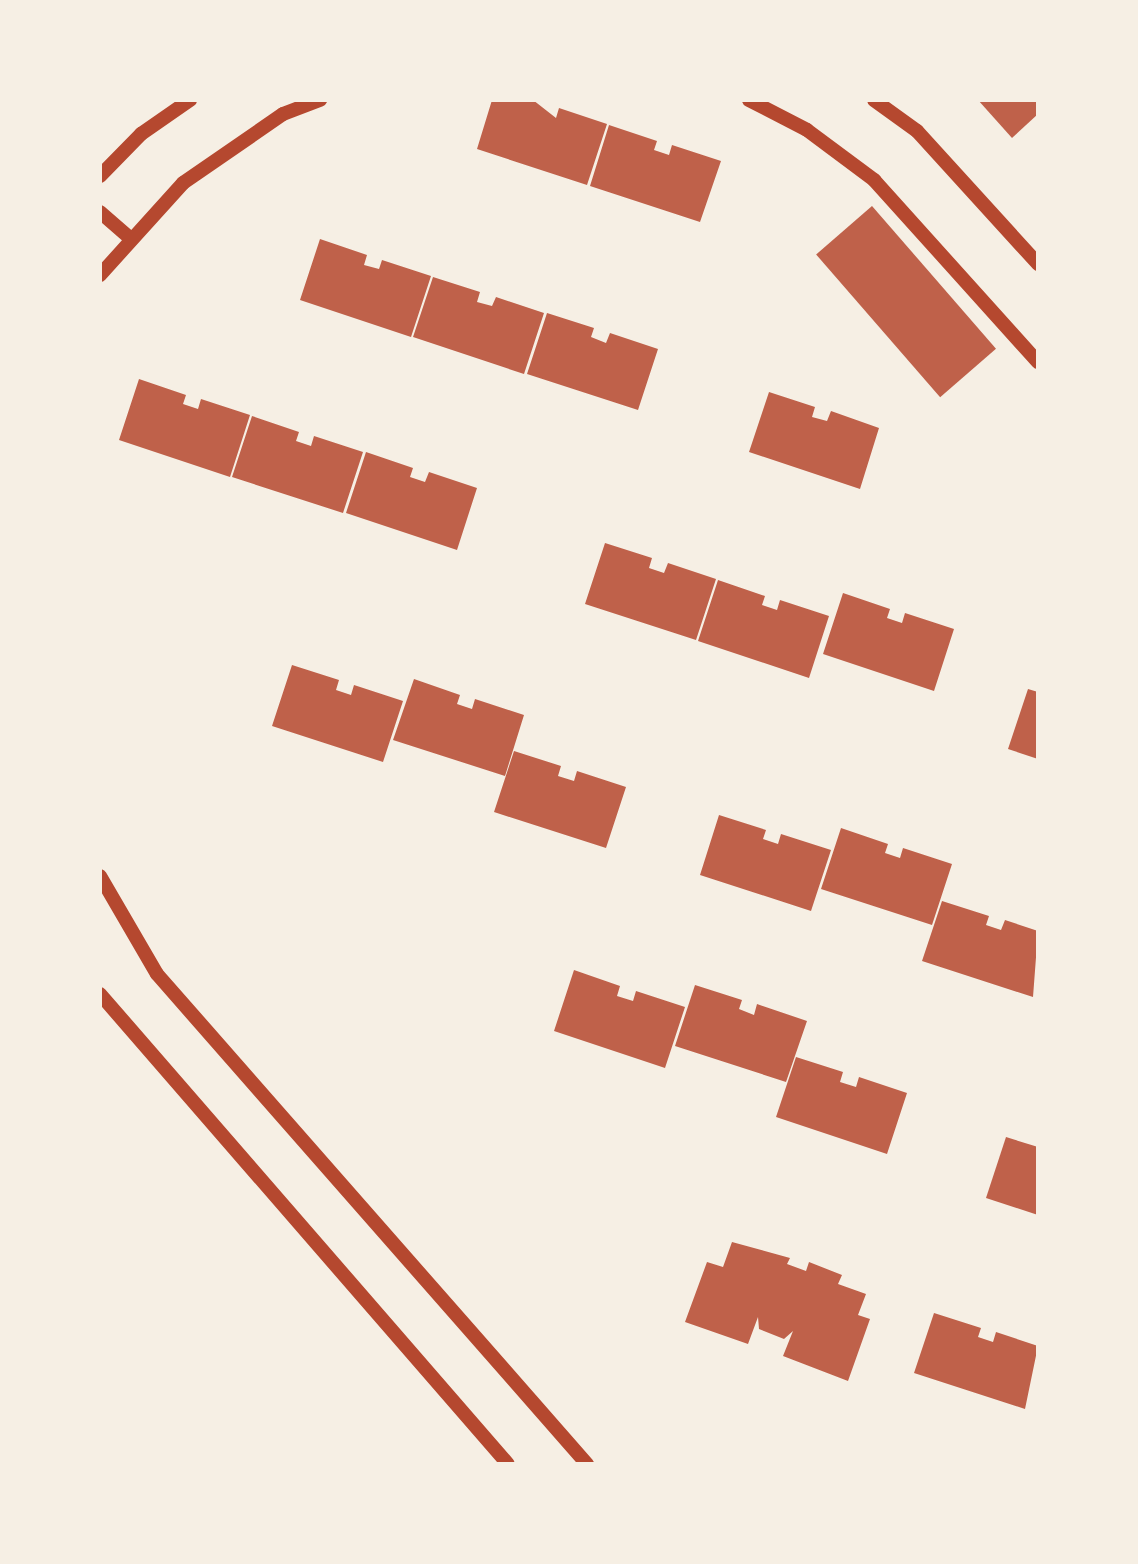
<!DOCTYPE html>
<html>
<head>
<meta charset="utf-8">
<style>
	body { margin:0 }
	#map { position:relative; width:1138px; height:1564px; overflow:hidden; background:#f6efe4; font-family:"Alegreya Sans",sans-serif }
	div>[style] { position:absolute }
	[style*='--x'] { left:calc(var(--x)*1px); top:calc(var(--y)*1px); width:calc(var(--w)*1px); rotate:calc(var(--a)*1deg) }
	.building>* { inset:0; background:#bf614a; transform-origin:0 0 }
	.tertiary>* { height:14px; margin:-7px; padding:0 7px; transform-origin:7px; border-radius:7px; background:#b5482f }
	span { translate:-50% -50%; white-space:nowrap; text-align:center; line-height:1.15; -webkit-text-stroke:6px #f6efe4; paint-order:stroke }
	.frame { position:absolute; inset:0; border:102px solid #f6efe4; pointer-events:none }
</style>
</head>
<body>
<div id="map">
	<div class="building">
		<i style="clip-path:polygon(492px 100px,533px 100px,556px 118px,559px 108px,607px 124px,587px 185px,477px 149px)"></i>
		<i style="clip-path:polygon(978px 100px,1038px 100px,1038px 114px,1012px 138px)"></i>
		<i style="clip-path:polygon(609px 125px,657px 141px,654px 150px,669px 155px,672px 145px,721px 161px,700px 222px,590px 186px)"></i>
		<i style="left:872px;top:206px;width:189px;height:74px;rotate:49deg"></i>
		<i style="clip-path:polygon(320px 239px,367px 255px,364px 265px,379px 269px,382px 260px,431px 276px,411px 337px,300px 300px)"></i>
		<i style="clip-path:polygon(433px 277px,480px 292px,477px 302px,492px 306px,496px 297px,544px 313px,524px 374px,413px 337px)"></i>
		<i style="clip-path:polygon(547px 313px,594px 328px,591px 337px,606px 343px,610px 333px,658px 349px,638px 410px,527px 374px)"></i>
		<i style="clip-path:polygon(139px 379px,186px 395px,183px 404px,198px 409px,201px 399px,250px 415px,230px 477px,119px 440px)"></i>
		<i style="clip-path:polygon(769px 392px,815px 407px,812px 417px,827px 421px,831px 411px,879px 428px,860px 489px,749px 452px)"></i>
		<i style="clip-path:polygon(252px 416px,299px 432px,296px 441px,311px 446px,314px 436px,363px 452px,343px 513px,232px 477px)"></i>
		<i style="clip-path:polygon(366px 452px,413px 468px,410px 477px,425px 482px,429px 472px,477px 488px,457px 550px,346px 513px)"></i>
		<i style="clip-path:polygon(605px 543px,652px 558px,649px 568px,664px 573px,668px 563px,716px 579px,696px 640px,585px 604px)"></i>
		<i style="clip-path:polygon(718px 580px,765px 596px,762px 605px,777px 610px,780px 600px,829px 616px,809px 678px,698px 641px)"></i>
		<i style="clip-path:polygon(843px 593px,890px 609px,887px 618px,902px 623px,905px 613px,954px 629px,934px 691px,823px 654px)"></i>
		<i style="clip-path:polygon(292px 665px,339px 680px,336px 690px,351px 695px,354px 685px,403px 701px,383px 762px,272px 726px)"></i>
		<i style="clip-path:polygon(414px 679px,460px 695px,457px 704px,472px 709px,475px 699px,524px 715px,505px 776px,393px 740px)"></i>
		<i style="clip-path:polygon(1028px 689px,1038px 692px,1038px 759px,1008px 749px)"></i>
		<i style="clip-path:polygon(514px 751px,561px 766px,558px 776px,574px 781px,577px 771px,626px 787px,606px 848px,494px 812px)"></i>
		<i style="clip-path:polygon(719px 815px,766px 830px,763px 839px,778px 844px,781px 834px,831px 850px,811px 911px,700px 875px)"></i>
		<i style="clip-path:polygon(841px 828px,888px 844px,885px 853px,900px 858px,903px 848px,952px 864px,932px 925px,821px 889px)"></i>
		<i style="clip-path:polygon(942px 901px,989px 916px,986px 925px,1001px 930px,1005px 920px,1038px 931px,1033px 997px,922px 961px)"></i>
		<i style="clip-path:polygon(574px 970px,620px 986px,617px 996px,633px 1001px,636px 991px,685px 1007px,665px 1068px,554px 1031px)"></i>
		<i style="clip-path:polygon(695px 985px,742px 1000px,739px 1009px,754px 1015px,757px 1004px,807px 1021px,786px 1082px,675px 1046px)"></i>
		<i style="clip-path:polygon(796px 1057px,843px 1072px,840px 1082px,856px 1087px,859px 1077px,907px 1093px,887px 1154px,776px 1117px)"></i>
		<i style="clip-path:polygon(1006px 1137px,1038px 1147px,1038px 1215px,986px 1198px)"></i>
		<i style="clip-path:polygon(732px 1242px,790px 1258px,787px 1264px,806px 1271px,809px 1262px,842px 1275px,838px 1284px,866px 1294px,858px 1315px,870px 1319px,848px 1381px,783px 1356px,793px 1331px,784px 1339px,759px 1329px,758px 1317px,748px 1344px,685px 1322px,707px 1262px,723px 1267px)"></i>
		<i style="clip-path:polygon(934px 1313px,981px 1328px,978px 1337px,993px 1342px,996px 1332px,1038px 1346px,1025px 1409px,914px 1373px)"></i>
	</div>
	<div class="tertiary">
		<i style="--x:749;--y:100;--w:65;--a:27.3"></i>
		<i style="--x:807;--y:130;--w:84;--a:36.7"></i>
		<i style="--x:874;--y:180;--w:245;--a:48"></i>
		<i style="--x:874;--y:100;--w:53;--a:35.8"></i>
		<i style="--x:917;--y:131;--w:180;--a:47.7"></i>
		<i style="--x:100;--y:176;--w:59;--a:-45.7"></i>
		<i style="--x:141;--y:134;--w:60;--a:-34.8"></i>
		<i style="--x:100;--y:212;--w:40;--a:41"></i>
		<i style="--x:100;--y:275;--w:124;--a:-47.9"></i>
		<i style="--x:183;--y:183;--w:121;--a:-34.6"></i>
		<i style="--x:283;--y:114;--w:40;--a:-21"></i>
		<i style="--x:100;--y:876;--w:113;--a:59.8"></i>
		<i style="--x:157;--y:974;--w:652;--a:48.73"></i>
		<i style="--x:100;--y:994;--w:622;--a:49.04"></i>
	</div>
	<div class="frame"></div>
</div>
</body>
</html>
